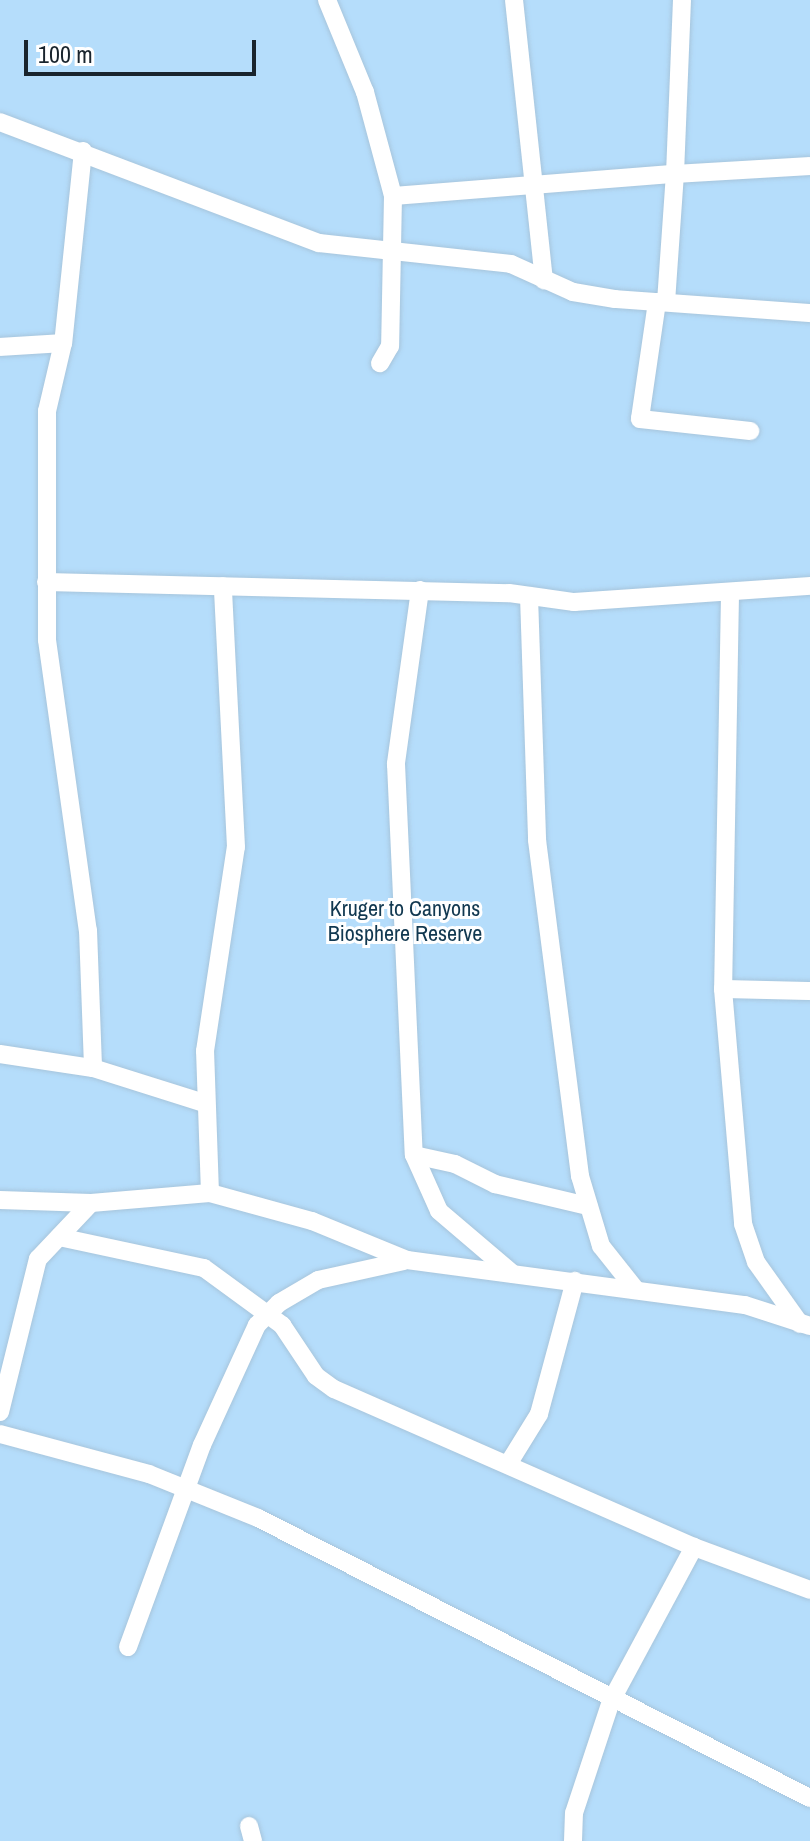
<!DOCTYPE html>
<style>
body{margin:0}
#map{position:relative;width:810px;height:1841px;overflow:hidden;background:#e8f5fe;font-family:"Archivo Narrow",sans-serif}
div>[style]{position:absolute}
.green>*{inset:0;background:#b5ddfb;transform-origin:0 0}
.roads{filter:drop-shadow(0 0 2px #a7c5dc) drop-shadow(0 0 2px #a7c5dc)}
.street>*{height:18px;margin:-9px;padding:0 9px;transform-origin:9px;border-radius:9px;background:#fff}
span{translate:-50% -50%;white-space:nowrap;text-align:center;line-height:1.15;-webkit-text-stroke:6px #fff;paint-order:stroke}
.park-label{font-size:22px;color:#113850}
.scale{position:absolute;left:24px;top:40px;width:232px;height:36px;box-sizing:border-box;border:4px solid #19242d;border-top:0;padding-left:10px;font-size:24px;line-height:28px;white-space:nowrap;color:#19242d;-webkit-text-stroke:6px #fff;paint-order:stroke}
</style>
<div id="map">
<div class="green">
<div style="left:0;top:0;width:810px;height:1841px"></div>
</div>
<div class="roads">
<div class="street">
<div style="left:327px;top:0;width:100px;rotate:67.6deg"></div>
<div style="left:365px;top:92px;width:108px;rotate:74.9deg"></div>
<div style="left:393px;top:196px;width:150px;rotate:91.1deg"></div>
<div style="left:390px;top:346px;width:20px;rotate:120deg"></div>
<div style="left:514px;top:0;width:282px;rotate:83.9deg"></div>
<div style="left:0;top:122px;width:341px;rotate:20.8deg"></div>
<div style="left:319px;top:243px;width:193px;rotate:6.2deg"></div>
<div style="left:511px;top:264px;width:68px;rotate:24.3deg"></div>
<div style="left:573px;top:292px;width:43px;rotate:9.5deg"></div>
<div style="left:615px;top:299px;width:196px;rotate:4.1deg"></div>
<div style="left:83px;top:151px;width:193px;rotate:95.9deg"></div>
<div style="left:63px;top:343px;width:70px;rotate:103.2deg"></div>
<div style="left:47px;top:411px;width:229px;rotate:90deg"></div>
<div style="left:47px;top:640px;width:293px;rotate:82deg"></div>
<div style="left:88px;top:930px;width:138px;rotate:87.9deg"></div>
<div style="left:393px;top:196px;width:283px;rotate:-4.5deg"></div>
<div style="left:675px;top:174px;width:174px;rotate:-87.7deg"></div>
<div style="left:657px;top:302px;width:118px;rotate:98.3deg"></div>
<div style="left:640px;top:419px;width:111px;rotate:6.2deg"></div>
<div style="left:666px;top:302px;width:128px;rotate:-86deg"></div>
<div style="left:675px;top:174px;width:135px;rotate:-3.4deg"></div>
<div style="left:0;top:347px;width:63px;rotate:-3.6deg"></div>
<div style="left:46px;top:582px;width:463px;rotate:1.4deg"></div>
<div style="left:509px;top:593px;width:66px;rotate:7.9deg"></div>
<div style="left:574px;top:602px;width:237px;rotate:-3.9deg"></div>
<div style="left:420px;top:590px;width:176px;rotate:97.9deg"></div>
<div style="left:396px;top:764px;width:391px;rotate:87.4deg"></div>
<div style="left:414px;top:1155px;width:61px;rotate:65.9deg"></div>
<div style="left:439px;top:1211px;width:97px;rotate:40.4deg"></div>
<div style="left:730px;top:594px;width:395px;rotate:91deg"></div>
<div style="left:723px;top:989px;width:236px;rotate:85.1deg"></div>
<div style="left:743px;top:1224px;width:40px;rotate:71.1deg"></div>
<div style="left:756px;top:1262px;width:76px;rotate:54.6deg"></div>
<div style="left:529px;top:596px;width:244px;rotate:88.1deg"></div>
<div style="left:537px;top:840px;width:339px;rotate:82.7deg"></div>
<div style="left:580px;top:1176px;width:73px;rotate:73.3deg"></div>
<div style="left:601px;top:1246px;width:56px;rotate:51.5deg"></div>
<div style="left:723px;top:989px;width:87px;rotate:1.3deg"></div>
<div style="left:0;top:1054px;width:94px;rotate:8.6deg"></div>
<div style="left:93px;top:1068px;width:116px;rotate:17.5deg"></div>
<div style="left:414px;top:1155px;width:42px;rotate:12.4deg"></div>
<div style="left:455px;top:1164px;width:45px;rotate:26.6deg"></div>
<div style="left:495px;top:1184px;width:96px;rotate:13.3deg"></div>
<div style="left:210px;top:1193px;width:142px;rotate:-92deg"></div>
<div style="left:205px;top:1051px;width:206px;rotate:-81.4deg"></div>
<div style="left:236px;top:847px;width:261px;rotate:-92.9deg"></div>
<div style="left:0;top:1200px;width:91px;rotate:1.9deg"></div>
<div style="left:91px;top:1203px;width:119px;rotate:-4.8deg"></div>
<div style="left:210px;top:1193px;width:106px;rotate:15.4deg"></div>
<div style="left:312px;top:1221px;width:103px;rotate:22.3deg"></div>
<div style="left:407px;top:1260px;width:341px;rotate:7.6deg"></div>
<div style="left:745px;top:1305px;width:68px;rotate:17.9deg"></div>
<div style="left:59px;top:1237px;width:148px;rotate:12.1deg"></div>
<div style="left:204px;top:1268px;width:97px;rotate:36.2deg"></div>
<div style="left:282px;top:1325px;width:61px;rotate:56.3deg"></div>
<div style="left:316px;top:1376px;width:22px;rotate:36deg"></div>
<div style="left:334px;top:1389px;width:393px;rotate:23.7deg"></div>
<div style="left:694px;top:1547px;width:124px;rotate:20.3deg"></div>
<div style="left:0;top:1412px;width:158px;rotate:-76.1deg"></div>
<div style="left:38px;top:1259px;width:77px;rotate:-46.6deg"></div>
<div style="left:0;top:1434px;width:154px;rotate:15deg"></div>
<div style="left:149px;top:1474px;width:118px;rotate:22deg"></div>
<div style="left:258px;top:1518px;width:619px;rotate:26.9deg"></div>
<div style="left:510px;top:1461px;width:55px;rotate:-58.3deg"></div>
<div style="left:539px;top:1414px;width:138px;rotate:-74.9deg"></div>
<div style="left:128px;top:1647px;width:215px;rotate:-69.9deg"></div>
<div style="left:202px;top:1445px;width:132px;rotate:-65.4deg"></div>
<div style="left:257px;top:1325px;width:31px;rotate:-45deg"></div>
<div style="left:279px;top:1303px;width:45px;rotate:-30.5deg"></div>
<div style="left:318px;top:1280px;width:88px;rotate:-12.5deg"></div>
<div style="left:249px;top:1826px;width:16px;rotate:75deg"></div>
<div style="left:573px;top:1841px;width:28px;rotate:-88deg"></div>
<div style="left:574px;top:1813px;width:118px;rotate:-71.7deg"></div>
<div style="left:611px;top:1701px;width:175px;rotate:-61.7deg"></div>
</div>
</div>
<div class="park-label">
<span style="left:405px;top:921px">Kruger to Canyons<br>Biosphere Reserve</span>
</div>
<div class="scale">100 m</div>
</div>
